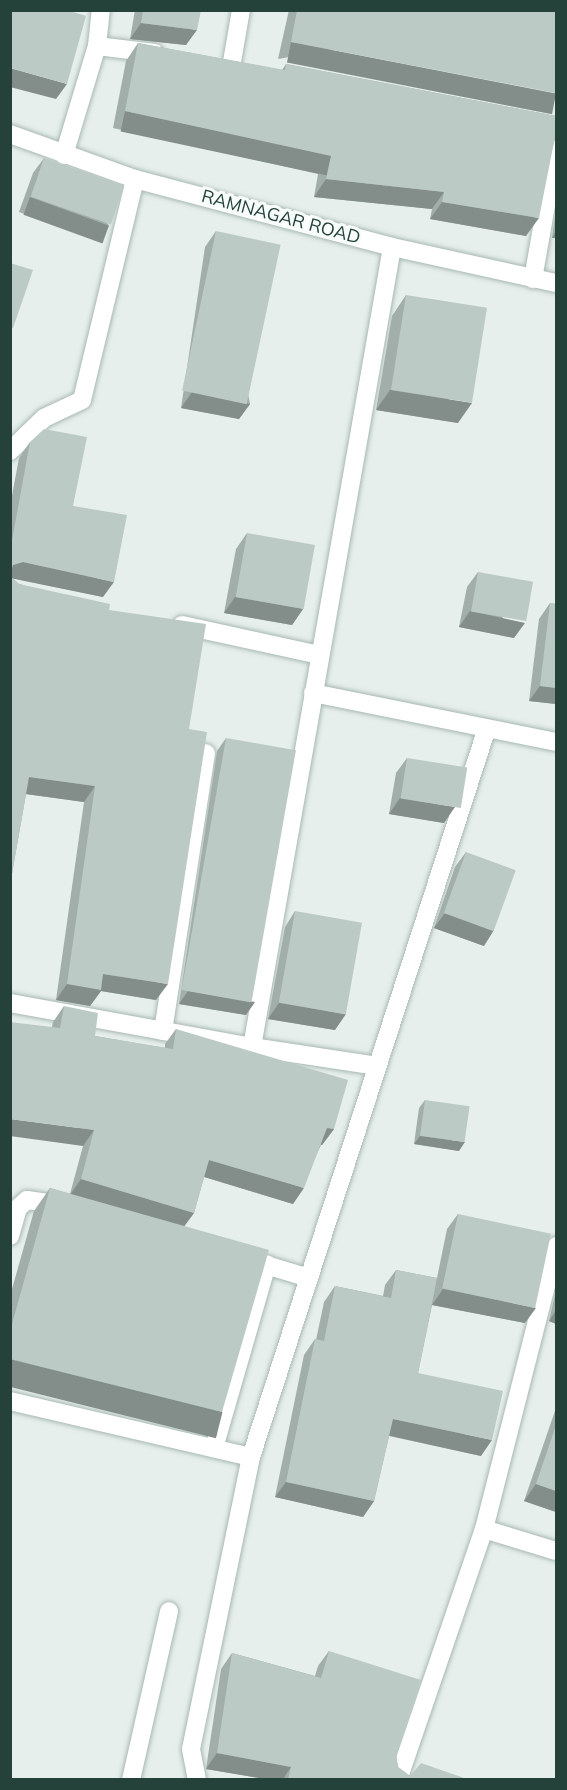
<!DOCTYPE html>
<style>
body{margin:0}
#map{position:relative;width:567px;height:1790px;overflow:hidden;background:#e6efeb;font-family:Mulish,sans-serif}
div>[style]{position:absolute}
.roads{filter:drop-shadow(0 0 2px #a8b8b2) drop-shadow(0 0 2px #a8b8b2)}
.street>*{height:18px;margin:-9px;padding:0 9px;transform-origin:9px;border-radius:9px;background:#fff}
.secondary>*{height:18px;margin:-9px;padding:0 9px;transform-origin:9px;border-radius:9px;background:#fff}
.wall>*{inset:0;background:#a1aea9}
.shaded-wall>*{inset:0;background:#838d89;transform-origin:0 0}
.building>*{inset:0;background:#bbcac4;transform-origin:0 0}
span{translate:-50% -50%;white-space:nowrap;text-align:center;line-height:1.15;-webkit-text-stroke:6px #f7fbf9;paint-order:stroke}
.street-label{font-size:18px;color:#24423a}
.frame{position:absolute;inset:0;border:12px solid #24423a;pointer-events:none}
</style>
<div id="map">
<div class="roads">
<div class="street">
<div style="left:97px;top:46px;width:58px;rotate:6.9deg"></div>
<div style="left:232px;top:62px;width:53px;rotate:-80.2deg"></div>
<div style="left:64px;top:155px;width:114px;rotate:-73.2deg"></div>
<div style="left:97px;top:46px;width:36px;rotate:-84deg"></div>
<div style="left:533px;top:279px;width:133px;rotate:-80deg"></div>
<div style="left:10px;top:451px;width:47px;rotate:-44.1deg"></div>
<div style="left:44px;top:418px;width:42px;rotate:-25.3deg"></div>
<div style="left:82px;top:400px;width:227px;rotate:-76.5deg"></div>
<div style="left:182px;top:625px;width:141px;rotate:12.3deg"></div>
<div style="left:313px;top:693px;width:248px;rotate:11.4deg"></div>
<div style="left:10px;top:1003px;width:246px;rotate:10.3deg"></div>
<div style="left:252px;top:1047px;width:812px;rotate:-80.07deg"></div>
<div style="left:163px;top:1031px;width:281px;rotate:-81.2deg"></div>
<div style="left:252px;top:1047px;width:127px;rotate:8.6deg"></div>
<div style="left:10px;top:1236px;width:29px;rotate:-74deg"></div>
<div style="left:18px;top:1208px;width:12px;rotate:-42deg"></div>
<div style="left:27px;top:1200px;width:37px;rotate:8deg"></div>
<div style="left:243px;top:1258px;width:69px;rotate:16.9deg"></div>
<div style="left:10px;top:1401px;width:247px;rotate:13.1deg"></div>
<div style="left:214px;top:1448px;width:191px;rotate:-73.9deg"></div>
<div style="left:484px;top:1529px;width:75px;rotate:17deg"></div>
<div style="left:131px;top:1780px;width:173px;rotate:-77.3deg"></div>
<div style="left:197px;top:1780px;width:32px;rotate:-101deg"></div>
<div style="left:191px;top:1749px;width:298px;rotate:-78.4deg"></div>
<div style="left:251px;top:1457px;width:763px;rotate:-72.06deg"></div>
<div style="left:398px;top:1780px;width:265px;rotate:-71.1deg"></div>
<div style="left:484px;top:1529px;width:292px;rotate:-75.7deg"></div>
</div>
<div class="secondary">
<div style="left:10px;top:134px;width:133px;rotate:19.8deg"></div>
<div style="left:135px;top:179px;width:266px;rotate:14.8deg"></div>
<div style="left:392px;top:247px;width:168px;rotate:12.4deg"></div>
</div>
</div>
<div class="wall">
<div style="clip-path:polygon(135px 10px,201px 10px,186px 45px,130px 39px)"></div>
<div style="clip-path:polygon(289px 10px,556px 10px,278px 59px)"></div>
<div style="clip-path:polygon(138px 43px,282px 70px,286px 64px,556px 116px,556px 138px,555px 139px,526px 236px,430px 219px,432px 209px,314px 197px,318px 174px,113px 128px,126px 61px)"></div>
<div style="clip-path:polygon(44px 158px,109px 225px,99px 241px,19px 212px,33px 173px)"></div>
<div style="clip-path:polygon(556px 210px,556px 238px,552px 238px)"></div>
<div style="clip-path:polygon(216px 231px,250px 404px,239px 419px,181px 408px,205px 247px)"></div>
<div style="clip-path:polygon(406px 295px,458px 423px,376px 410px,392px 316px)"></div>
<div style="clip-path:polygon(30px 442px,73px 506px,103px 597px,12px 578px,19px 584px,109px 610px,189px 729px,156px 1000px,101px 991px,90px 1006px,56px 1000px,84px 802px,26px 794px,10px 885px,10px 506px,19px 458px)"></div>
<div style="clip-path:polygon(247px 533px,303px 609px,292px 625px,224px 613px,236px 549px)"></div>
<div style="clip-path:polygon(478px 572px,514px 638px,459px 627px,467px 587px)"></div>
<div style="clip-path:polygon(550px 603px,556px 604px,556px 704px,529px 701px,539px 619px)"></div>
<div style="clip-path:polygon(226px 738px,246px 1015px,179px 1004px,217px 751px)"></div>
<div style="clip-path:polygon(407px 758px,444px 823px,389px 814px,396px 773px)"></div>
<div style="clip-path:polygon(466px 852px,484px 946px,434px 928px,455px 867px)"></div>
<div style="clip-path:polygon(295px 911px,335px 1030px,268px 1019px,285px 927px)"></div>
<div style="clip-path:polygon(64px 1006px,95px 1036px,165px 1048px,165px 1044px,176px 1029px,334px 1129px,322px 1145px,321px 1145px,293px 1204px,204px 1177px,194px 1213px,184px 1226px,222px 1412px,206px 1435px,10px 1386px,10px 1296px,34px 1211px,50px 1188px,70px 1194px,83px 1146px,52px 1027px,53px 1022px)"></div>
<div style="clip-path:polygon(425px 1100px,459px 1151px,414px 1144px,419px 1108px)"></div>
<div style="clip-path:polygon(458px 1214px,525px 1323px,432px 1305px,418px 1373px,481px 1456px,389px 1436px,374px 1501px,363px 1517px,275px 1497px,304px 1355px,315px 1339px,316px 1340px,324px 1302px,335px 1286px,383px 1296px,385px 1285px,396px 1270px,437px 1278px,447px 1229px)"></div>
<div style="clip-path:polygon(556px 1290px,556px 1324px,549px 1321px)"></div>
<div style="clip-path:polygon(556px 1408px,556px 1512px,524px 1501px)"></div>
<div style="clip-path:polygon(329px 1651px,396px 1755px,398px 1767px,410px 1776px,467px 1779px,265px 1779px,206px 1769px,221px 1669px,232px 1653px,315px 1676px,318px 1666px)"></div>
</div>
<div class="shaded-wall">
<div style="clip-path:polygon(141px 23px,197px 30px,186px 45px,130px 39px)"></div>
<div style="left:291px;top:42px;width:270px;height:21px;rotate:11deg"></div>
<div style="clip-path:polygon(10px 68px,67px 84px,56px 99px,10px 87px)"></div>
<div style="left:125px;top:111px;width:211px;height:21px;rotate:12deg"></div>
<div style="clip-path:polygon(326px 179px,444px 192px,432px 209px,314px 197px)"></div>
<div style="left:30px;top:197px;width:84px;height:19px;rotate:20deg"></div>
<div style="clip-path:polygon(442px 202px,539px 218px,526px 236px,430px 219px)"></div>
<div style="clip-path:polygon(556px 231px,556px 238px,552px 238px)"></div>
<div style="clip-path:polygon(390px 390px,472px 403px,458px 423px,376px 410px)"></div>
<div style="clip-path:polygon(192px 392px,250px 404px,239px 419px,181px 408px)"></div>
<div style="clip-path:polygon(23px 562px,114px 582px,103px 597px,10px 578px,10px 569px,13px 565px)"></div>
<div style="clip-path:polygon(235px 597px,303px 609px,292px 625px,224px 613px)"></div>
<div style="clip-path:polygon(470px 611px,525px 623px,514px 638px,459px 627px)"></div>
<div style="clip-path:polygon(540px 686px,556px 688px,556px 704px,529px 701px)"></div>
<div style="clip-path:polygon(29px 777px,95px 786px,84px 802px,18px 793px)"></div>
<div style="clip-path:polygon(400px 798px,455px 807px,444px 823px,389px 814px)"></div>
<div style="clip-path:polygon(445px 913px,494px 930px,484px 946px,434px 928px)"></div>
<div style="clip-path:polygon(103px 974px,168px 984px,156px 1000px,101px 991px,90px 1006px,56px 1000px,67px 984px)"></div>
<div style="clip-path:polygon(188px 991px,255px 1002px,246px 1015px,179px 1004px)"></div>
<div style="clip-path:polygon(279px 1003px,346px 1014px,335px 1030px,268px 1019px)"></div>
<div style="clip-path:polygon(10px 1119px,94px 1130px,83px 1146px,10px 1136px)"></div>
<div style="clip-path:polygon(327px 1128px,334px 1129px,322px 1145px,316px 1143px)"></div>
<div style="clip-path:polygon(420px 1136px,465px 1142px,459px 1151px,414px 1144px)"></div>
<div style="clip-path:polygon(209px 1160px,304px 1188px,293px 1204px,198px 1175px)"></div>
<div style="clip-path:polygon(81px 1179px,194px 1213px,183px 1228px,70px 1195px)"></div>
<div style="clip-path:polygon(443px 1289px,536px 1308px,525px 1323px,432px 1305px)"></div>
<div style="clip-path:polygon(556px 1310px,556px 1324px,549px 1321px)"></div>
<div style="left:10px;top:1359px;width:219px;height:27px;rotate:14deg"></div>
<div style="clip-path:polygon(393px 1419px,492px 1440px,481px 1456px,382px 1434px)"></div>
<div style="clip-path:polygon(286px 1482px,374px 1501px,363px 1517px,275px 1497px)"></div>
<div style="clip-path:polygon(536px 1484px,556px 1491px,556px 1512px,524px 1501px)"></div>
<div style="clip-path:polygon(217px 1753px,291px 1767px,283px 1779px,265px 1779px,206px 1769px)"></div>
</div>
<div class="building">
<div style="clip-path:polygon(10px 10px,67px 10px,86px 16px,67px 84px,10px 68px)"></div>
<div style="clip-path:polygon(143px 10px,201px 10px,197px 30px,141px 23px)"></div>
<div style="clip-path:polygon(297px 10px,556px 10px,556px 93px,291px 42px)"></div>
<div style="clip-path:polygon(138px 43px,285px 70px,286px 64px,556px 116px,556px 132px,539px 218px,442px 202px,444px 192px,326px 179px,331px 156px,125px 111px)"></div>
<div style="left:44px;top:158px;width:85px;height:41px;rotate:19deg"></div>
<div style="left:216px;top:231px;width:66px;height:163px;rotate:12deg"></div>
<div style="clip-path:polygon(10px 263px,33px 270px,13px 328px,10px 327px)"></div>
<div style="left:406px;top:295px;width:82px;height:96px;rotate:9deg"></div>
<div style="clip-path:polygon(44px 429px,87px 437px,73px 506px,127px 515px,114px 582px,23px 562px,13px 565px,10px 575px,10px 551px,30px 442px)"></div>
<div style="left:247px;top:533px;width:69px;height:65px;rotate:10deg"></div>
<div style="left:478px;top:572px;width:56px;height:40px;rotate:10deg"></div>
<div style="clip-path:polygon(10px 576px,19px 584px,110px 604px,109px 610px,206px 624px,189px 729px,207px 732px,168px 984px,103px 974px,101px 990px,67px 984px,95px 786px,29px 777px,10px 885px)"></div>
<div style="clip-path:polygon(550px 603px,556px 604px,556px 688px,540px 686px)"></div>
<div style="left:226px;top:738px;width:71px;height:256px;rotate:10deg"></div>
<div style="left:407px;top:758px;width:61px;height:41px;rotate:9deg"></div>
<div style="left:466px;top:852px;width:53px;height:65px;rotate:20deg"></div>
<div style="left:295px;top:911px;width:68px;height:93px;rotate:10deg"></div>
<div style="clip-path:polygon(64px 1006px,98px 1013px,95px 1036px,173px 1049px,176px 1029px,348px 1080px,334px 1129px,327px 1128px,304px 1188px,209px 1160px,194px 1213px,81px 1179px,94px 1130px,10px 1119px,10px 1022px,60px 1028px)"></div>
<div style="left:425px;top:1100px;width:45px;height:36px;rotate:8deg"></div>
<div style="clip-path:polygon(50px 1188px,269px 1250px,222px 1412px,10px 1359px,10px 1331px)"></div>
<div style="left:458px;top:1214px;width:95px;height:76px;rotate:12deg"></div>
<div style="clip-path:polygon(396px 1270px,437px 1278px,418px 1373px,503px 1391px,492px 1440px,393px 1419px,374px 1501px,286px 1482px,315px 1339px,324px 1341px,335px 1286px,391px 1298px)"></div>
<div style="clip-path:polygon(556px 1425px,556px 1491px,536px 1484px)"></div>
<div style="clip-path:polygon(329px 1651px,421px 1680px,396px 1755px,398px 1767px,410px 1776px,421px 1763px,467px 1779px,288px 1779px,291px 1767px,217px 1753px,232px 1653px,321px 1678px)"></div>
</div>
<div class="street-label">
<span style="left:281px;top:217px;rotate:15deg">RAMNAGAR ROAD</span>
</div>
<div class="frame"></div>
</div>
